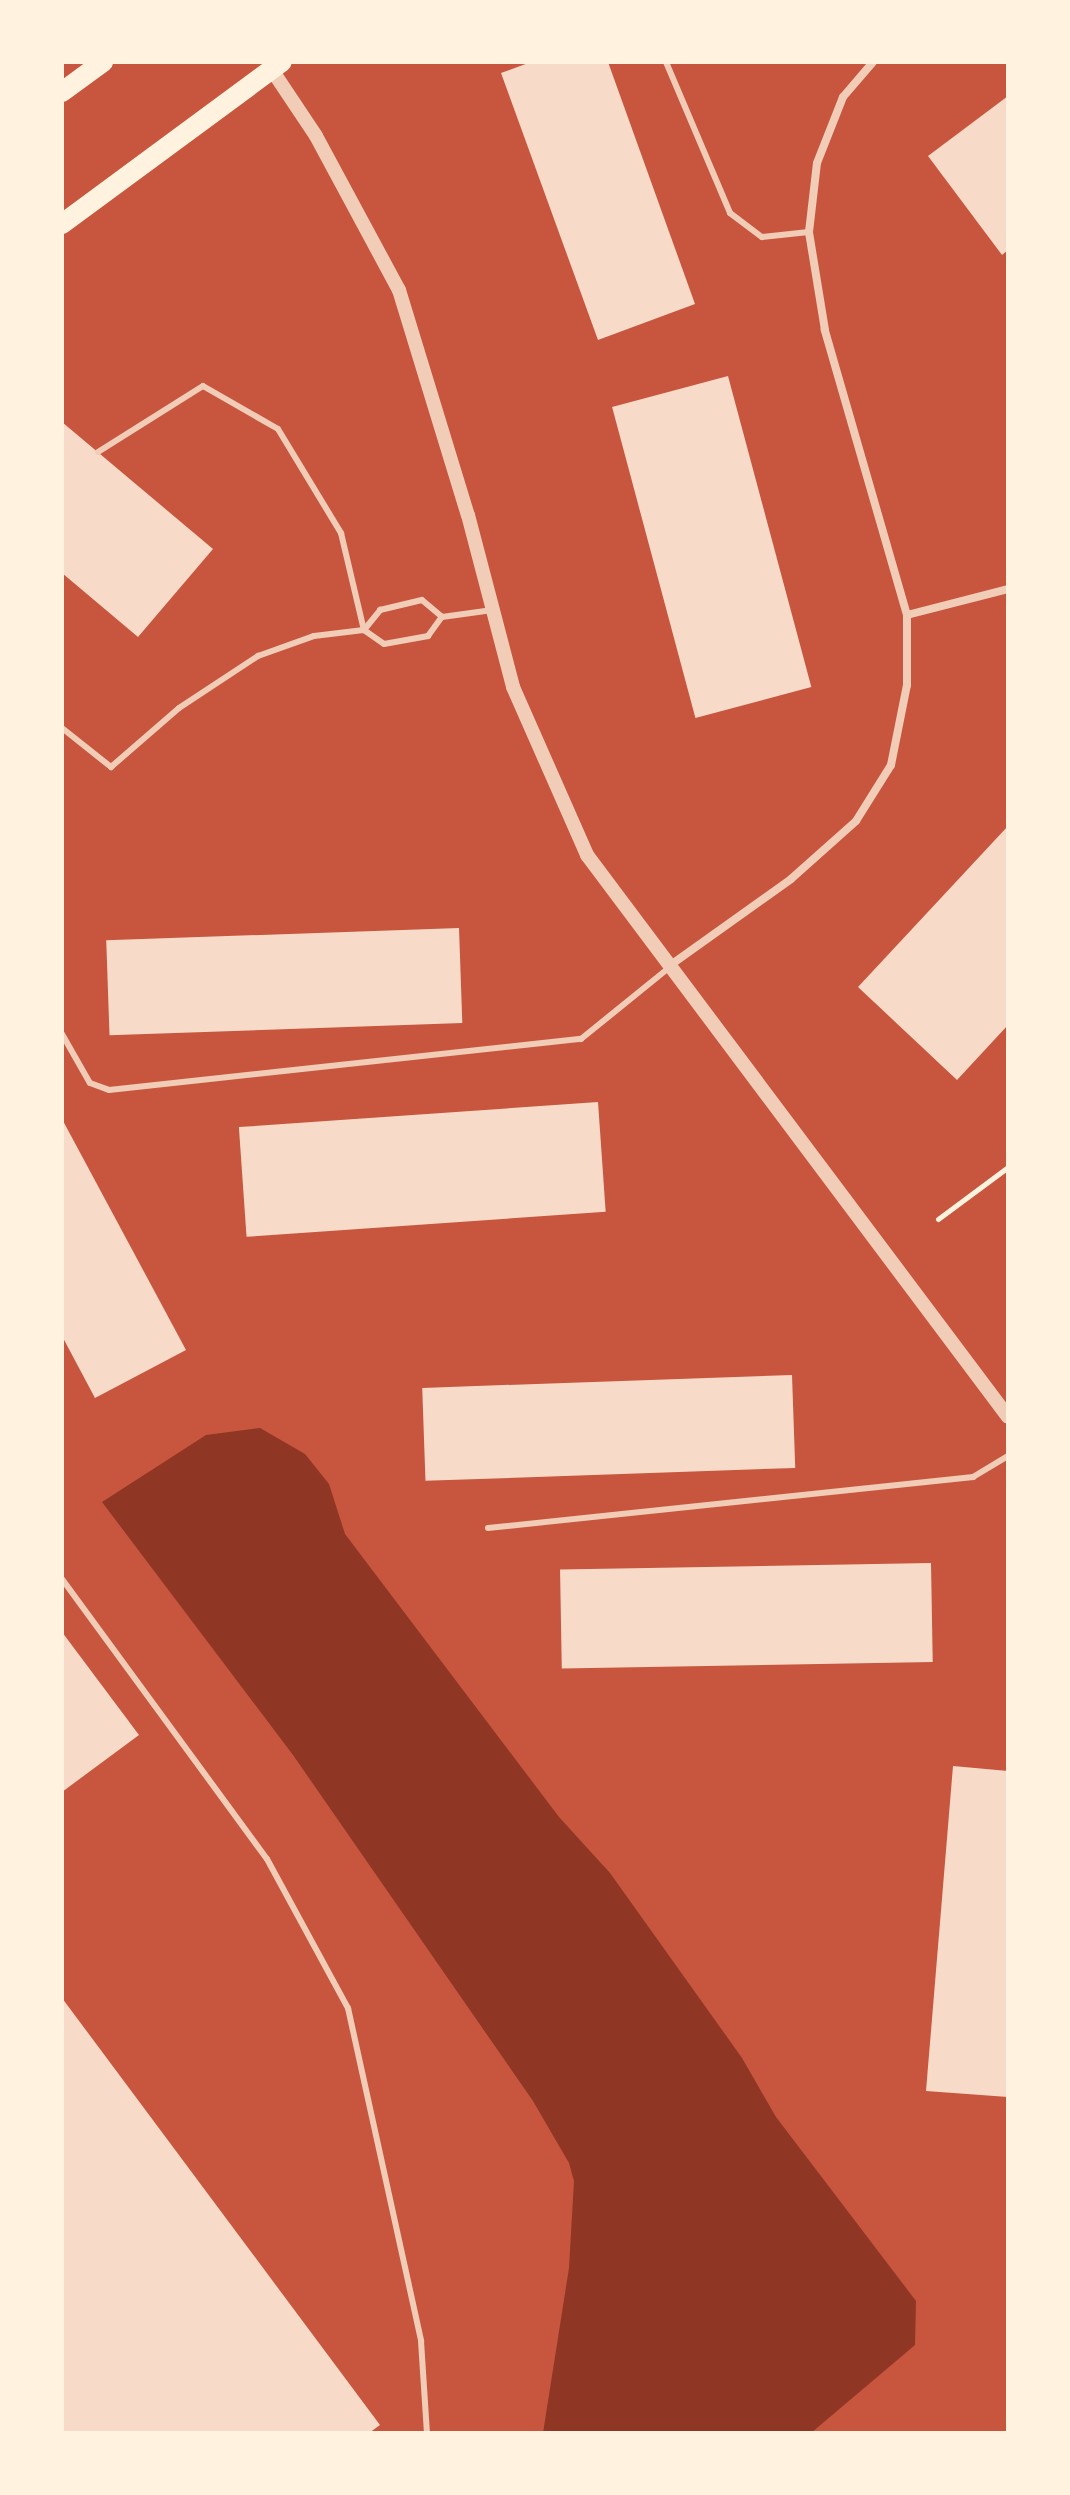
<!DOCTYPE html>
<style>
body{margin:0}
#map{position:relative;width:1070px;height:2495px;overflow:hidden;background:#c8553d;font-family:"Crimson Pro",serif}
div>[style]{position:absolute}
.water>*{inset:0;background:#8f3625}
.building>*{inset:0;background:#f7dbc8;transform-origin:0 0}
.path>*{height:5px;margin:-2.5px;padding:0 2.5px;transform-origin:2.5px;border-radius:2.5px;background:#fff3e0}
.service>*{height:6px;margin:-3px;padding:0 3px;transform-origin:3px;border-radius:3px;background:#f1ccb7}
.minor>*{height:8px;margin:-4px;padding:0 4px;transform-origin:4px;border-radius:4px;background:#f1ccb7}
.tertiary>*{height:14px;margin:-7px;padding:0 7px;transform-origin:7px;border-radius:7px;background:#f1ccb7}
.primary>*{height:20px;margin:-10px;padding:0 10px;transform-origin:10px;border-radius:10px;background:#fff3e0}
span{translate:-50% -50%;white-space:nowrap;text-align:center;line-height:1.15;-webkit-text-stroke:7px #fff3e0;paint-order:stroke}
.frame{position:absolute;inset:0;border:64px solid #fff3e0;pointer-events:none}
</style>
<div id="map">
<div class="water">
<div style="clip-path:polygon(260px 1428px,305px 1454px,329px 1484px,345px 1534px,559px 1817px,610px 1873px,742px 2058px,776px 2117px,916px 2301px,915px 2345px,811px 2433px,543px 2433px,569px 2268px,574px 2181px,569px 2163px,533px 2101px,293px 1755px,102px 1502px,206px 1435px)"></div>
</div>
<div class="building">
<div style="clip-path:polygon(531px 62px,608px 62px,695px 304px,598px 340px,501px 73px)"></div>
<div style="clip-path:polygon(1008px 96px,1008px 250px,1002px 255px,928px 156px)"></div>
<div style="left:728px;top:376px;width:322px;height:120px;rotate:75deg"></div>
<div style="clip-path:polygon(62px 422px,213px 549px,138px 637px,62px 573px)"></div>
<div style="clip-path:polygon(1008px 826px,1008px 1025px,957px 1080px,858px 987px)"></div>
<div style="left:459px;top:928px;width:95px;height:353px;rotate:88deg"></div>
<div style="left:598px;top:1102px;width:110px;height:360px;rotate:86deg"></div>
<div style="clip-path:polygon(62px 1119px,186px 1350px,95px 1398px,62px 1336px)"></div>
<div style="left:792px;top:1375px;width:93px;height:370px;rotate:88deg"></div>
<div style="left:931px;top:1563px;width:99px;height:371px;rotate:89deg"></div>
<div style="clip-path:polygon(62px 1632px,139px 1735px,62px 1792px)"></div>
<div style="clip-path:polygon(953px 1766px,1008px 1771px,1008px 2097px,926px 2091px)"></div>
<div style="clip-path:polygon(62px 1998px,380px 2425px,369px 2433px,62px 2433px)"></div>
</div>
<div class="path">
<div style="left:938px;top:1219px;width:87px;rotate:-36.6deg"></div>
</div>
<div class="service">
<div style="left:666px;top:62px;width:164px;rotate:67deg"></div>
<div style="left:730px;top:213px;width:40px;rotate:37deg"></div>
<div style="left:762px;top:237px;width:47px;rotate:-6.1deg"></div>
<div style="left:98px;top:452px;width:124px;rotate:-32.2deg"></div>
<div style="left:203px;top:386px;width:86px;rotate:29.8deg"></div>
<div style="left:278px;top:429px;width:122px;rotate:58.8deg"></div>
<div style="left:341px;top:533px;width:100px;rotate:76.7deg"></div>
<div style="left:364px;top:630px;width:24px;rotate:35deg"></div>
<div style="left:384px;top:644px;width:45px;rotate:-10.3deg"></div>
<div style="left:428px;top:636px;width:24px;rotate:-54deg"></div>
<div style="left:442px;top:617px;width:51px;rotate:-7.8deg"></div>
<div style="left:62px;top:728px;width:63px;rotate:38.5deg"></div>
<div style="left:111px;top:767px;width:90px;rotate:-40.9deg"></div>
<div style="left:179px;top:708px;width:95px;rotate:-33.4deg"></div>
<div style="left:258px;top:656px;width:59px;rotate:-19.7deg"></div>
<div style="left:314px;top:636px;width:50px;rotate:-6.8deg"></div>
<div style="left:364px;top:630px;width:26px;rotate:-51deg"></div>
<div style="left:380px;top:610px;width:43px;rotate:-13.4deg"></div>
<div style="left:422px;top:600px;width:26px;rotate:40deg"></div>
<div style="left:62px;top:1034px;width:56px;rotate:60.3deg"></div>
<div style="left:90px;top:1083px;width:20px;rotate:20deg"></div>
<div style="left:109px;top:1090px;width:475px;rotate:-6.2deg"></div>
<div style="left:581px;top:1039px;width:114px;rotate:-39deg"></div>
<div style="left:488px;top:1528px;width:488px;rotate:-6deg"></div>
<div style="left:973px;top:1477px;width:41px;rotate:-31deg"></div>
<div style="left:62px;top:1579px;width:347px;rotate:53.8deg"></div>
<div style="left:267px;top:1859px;width:170px;rotate:61.5deg"></div>
<div style="left:348px;top:2008px;width:341px;rotate:77.6deg"></div>
<div style="left:421px;top:2341px;width:92px;rotate:86.3deg"></div>
</div>
<div class="minor">
<div style="left:907px;top:615px;width:104px;rotate:-14.4deg"></div>
<div style="left:672px;top:964px;width:146px;rotate:-35.5deg"></div>
<div style="left:791px;top:879px;width:87px;rotate:-41.7deg"></div>
<div style="left:856px;top:821px;width:66px;rotate:-58deg"></div>
<div style="left:891px;top:765px;width:82px;rotate:-78.7deg"></div>
<div style="left:907px;top:685px;width:70px;rotate:-90deg"></div>
<div style="left:907px;top:615px;width:297px;rotate:-106.1deg"></div>
<div style="left:825px;top:330px;width:99px;rotate:-99.3deg"></div>
<div style="left:809px;top:232px;width:69px;rotate:-83.4deg"></div>
<div style="left:817px;top:163px;width:71px;rotate:-68.5deg"></div>
<div style="left:843px;top:97px;width:46px;rotate:-49.4deg"></div>
</div>
<div class="tertiary">
<div style="left:272px;top:70px;width:79px;rotate:56.3deg"></div>
<div style="left:316px;top:136px;width:175px;rotate:61.7deg"></div>
<div style="left:399px;top:290px;width:235px;rotate:73deg"></div>
<div style="left:468px;top:515px;width:178px;rotate:75.3deg"></div>
<div style="left:513px;top:687px;width:184px;rotate:66.2deg"></div>
<div style="left:587px;top:855px;width:702px;rotate:53.16deg"></div>
</div>
<div class="primary">
<div style="left:62px;top:92px;width:51px;rotate:-36.2deg"></div>
<div style="left:62px;top:224px;width:273px;rotate:-36.4deg"></div>
</div>
<div class="frame"></div>
</div>
